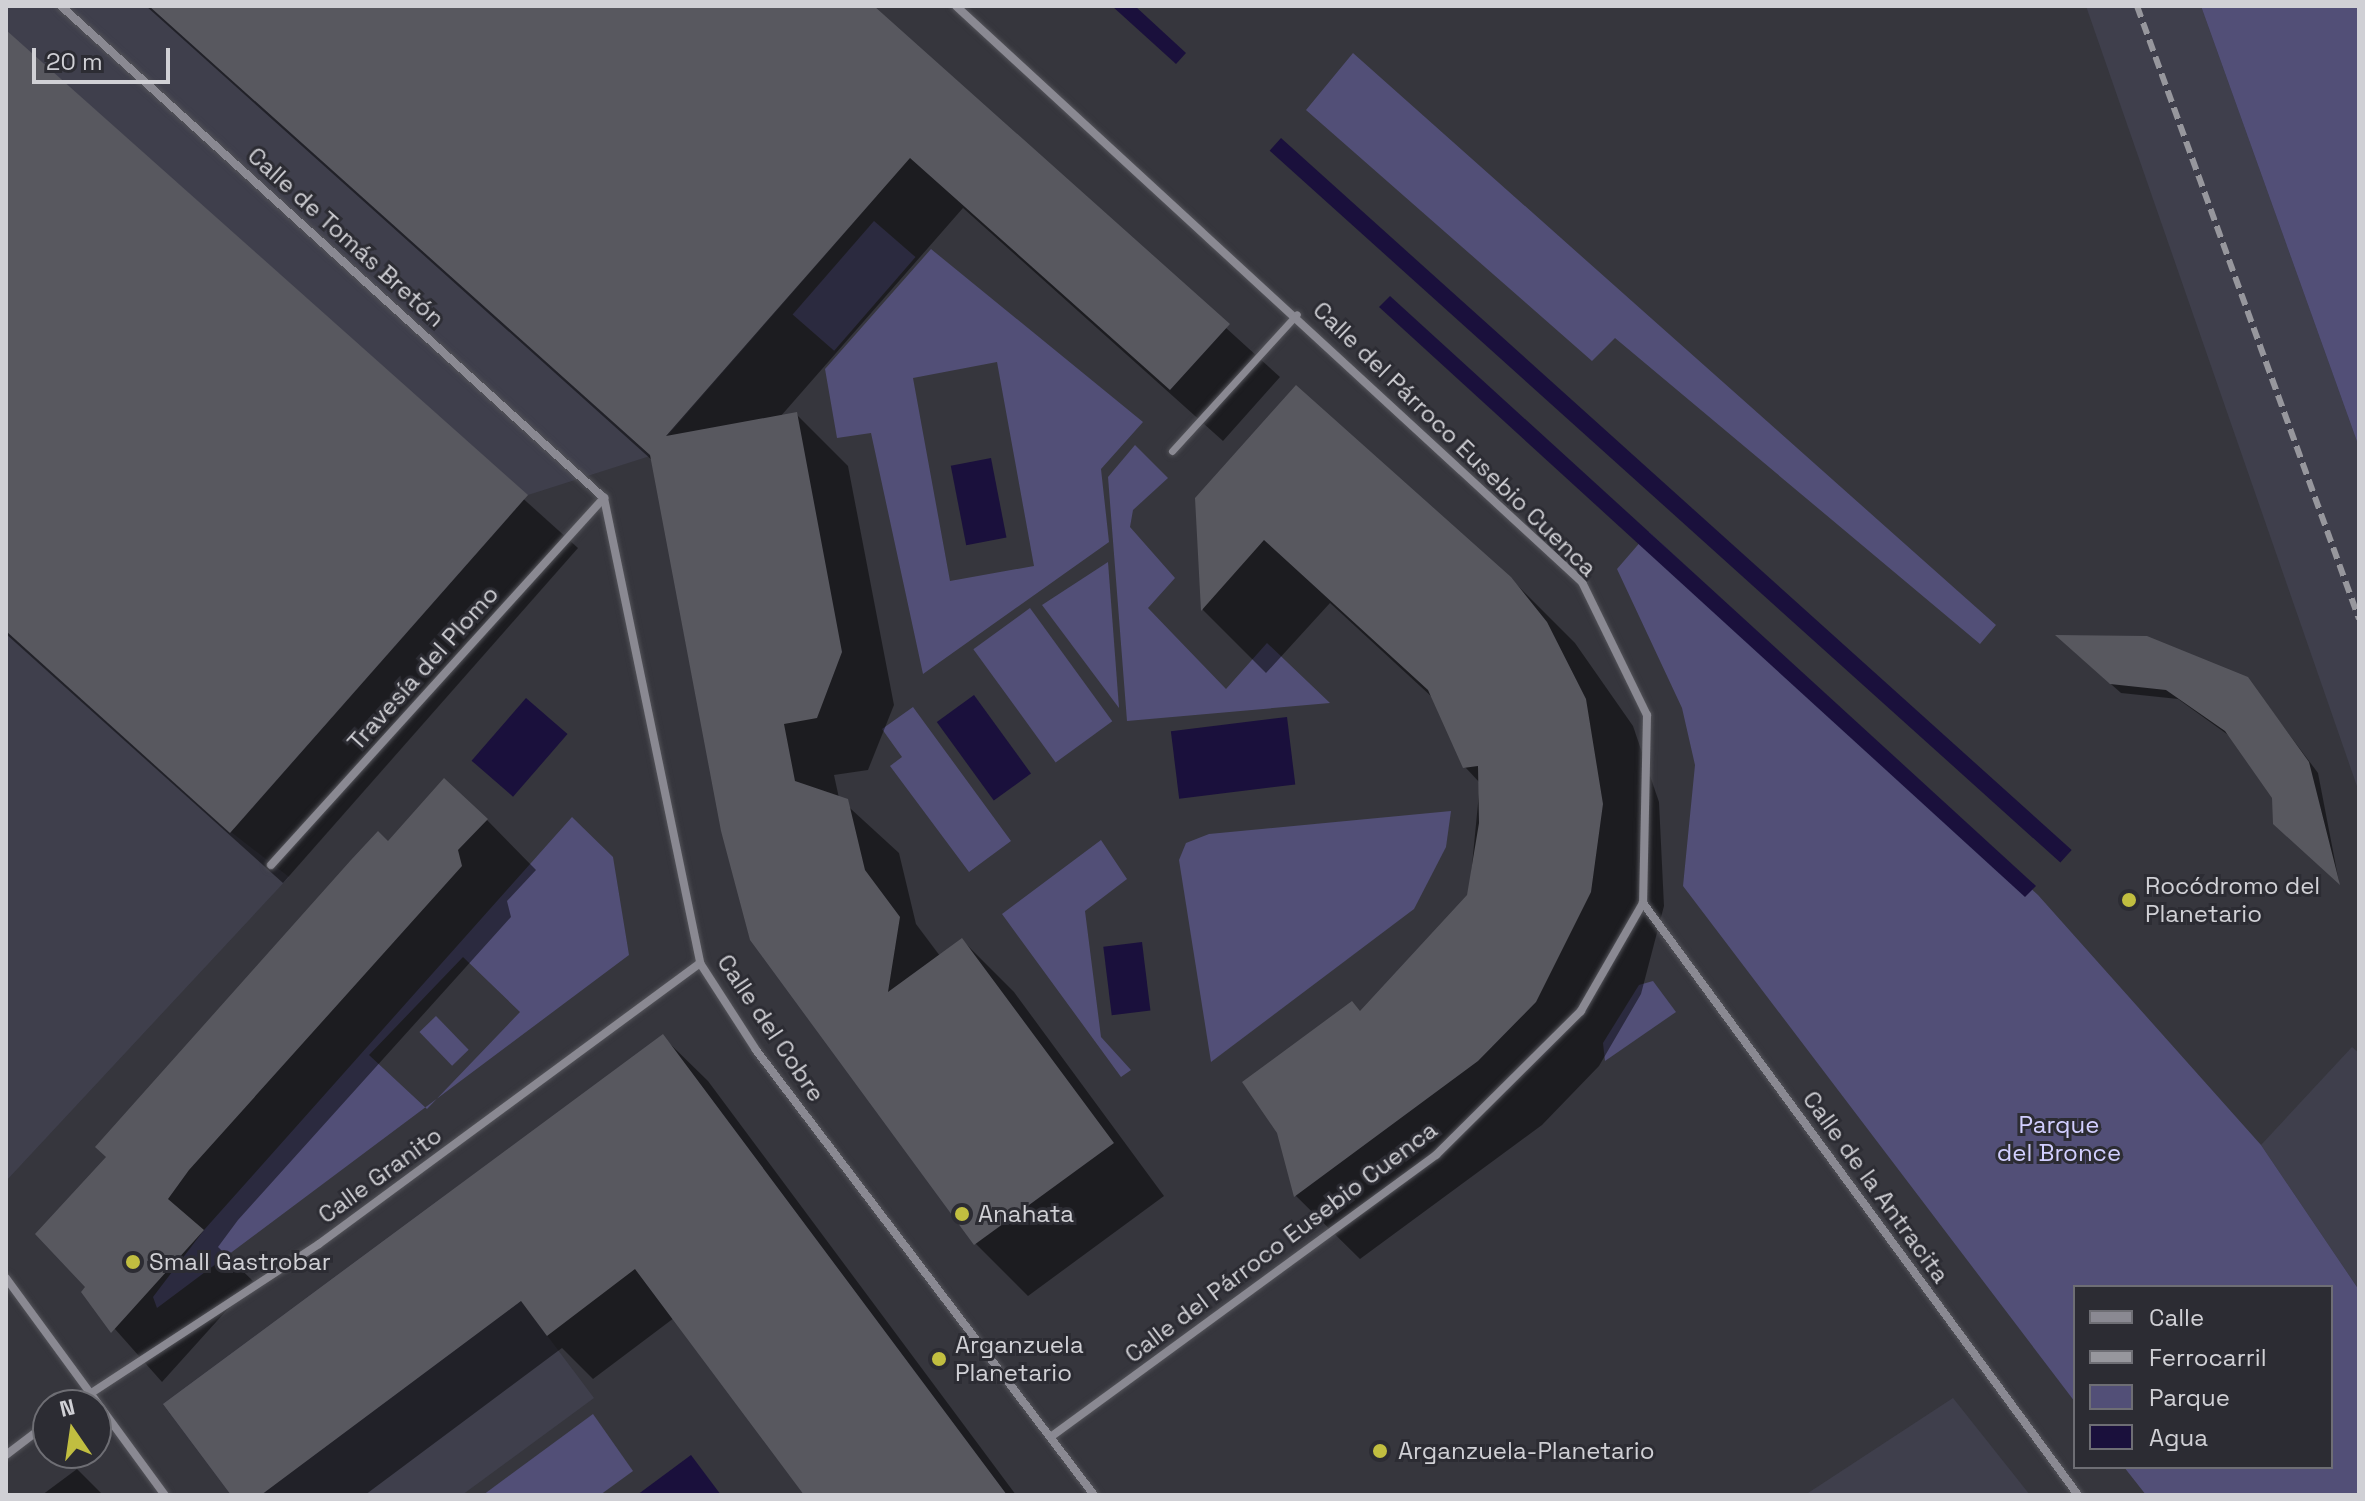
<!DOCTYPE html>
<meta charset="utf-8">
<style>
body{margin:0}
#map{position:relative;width:2365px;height:1501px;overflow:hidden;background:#36363d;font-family:"Space Grotesk",sans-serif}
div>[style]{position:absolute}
.built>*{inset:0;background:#3f3f4c}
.green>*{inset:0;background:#524f77;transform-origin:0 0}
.water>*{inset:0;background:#1a103c;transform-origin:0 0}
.shadow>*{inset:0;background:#0007}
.building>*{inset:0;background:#58585f}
.roads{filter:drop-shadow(0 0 2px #535359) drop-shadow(0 0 2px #535359)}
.pedestrian>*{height:7px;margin:-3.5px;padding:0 3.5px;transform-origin:3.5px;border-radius:3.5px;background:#8a8992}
.minor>*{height:8px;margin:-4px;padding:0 4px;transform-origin:4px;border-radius:4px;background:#8a8992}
.rail>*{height:6px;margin-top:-3px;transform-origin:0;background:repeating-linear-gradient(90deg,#97979d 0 12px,transparent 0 18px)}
.dots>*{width:22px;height:22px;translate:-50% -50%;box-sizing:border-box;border:4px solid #2c2c33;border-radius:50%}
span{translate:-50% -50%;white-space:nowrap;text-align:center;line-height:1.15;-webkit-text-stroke:6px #2c2c33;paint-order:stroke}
.street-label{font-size:24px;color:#d0d0d5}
.poi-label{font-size:24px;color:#d0d0d5}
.left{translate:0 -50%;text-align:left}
.park-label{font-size:24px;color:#d2cfff}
.frame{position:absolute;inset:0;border:8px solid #d0d0d5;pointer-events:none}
.legend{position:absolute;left:2073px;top:1285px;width:260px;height:184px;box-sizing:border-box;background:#2c2c33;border:2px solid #6e6e74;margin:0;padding:10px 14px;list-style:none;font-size:24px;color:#d0d0d5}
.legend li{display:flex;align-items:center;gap:16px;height:40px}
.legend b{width:40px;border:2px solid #6e6e74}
.north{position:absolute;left:32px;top:1389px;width:80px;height:80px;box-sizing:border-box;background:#2c2c33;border:2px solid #6e6e74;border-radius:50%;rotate:347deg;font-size:22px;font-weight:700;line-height:32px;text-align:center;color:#d0d0d5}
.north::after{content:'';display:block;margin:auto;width:28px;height:36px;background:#c1be40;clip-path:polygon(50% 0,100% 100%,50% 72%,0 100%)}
.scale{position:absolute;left:32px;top:48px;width:138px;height:36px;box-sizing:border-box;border:4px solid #d0d0d5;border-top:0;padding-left:10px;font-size:24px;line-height:28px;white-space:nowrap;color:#d0d0d5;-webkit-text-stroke:6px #2c2c33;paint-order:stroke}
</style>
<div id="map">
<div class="built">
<div style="clip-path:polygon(6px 6px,665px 6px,877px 196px,650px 456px,528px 495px,231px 832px,289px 877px,6px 1181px)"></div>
<div style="clip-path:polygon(2086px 6px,2201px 6px,2359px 447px,2359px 792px)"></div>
<div style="clip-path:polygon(2352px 1047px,2359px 1053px,2359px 1290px,2261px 1145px)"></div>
<div style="clip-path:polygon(443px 1197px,594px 1398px,462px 1495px,231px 1495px,163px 1404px)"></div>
<div style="clip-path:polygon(1953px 1398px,2030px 1495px,1805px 1495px)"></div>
</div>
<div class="green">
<div style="clip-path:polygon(2201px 6px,2359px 6px,2359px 447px)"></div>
<div style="clip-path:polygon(1353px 53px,1996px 625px,1980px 644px,1615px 338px,1592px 361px,1306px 110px)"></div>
<div style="left:874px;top:221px;width:55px;height:124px;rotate:41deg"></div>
<div style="clip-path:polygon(evenodd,931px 249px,1143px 422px,1101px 469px,1109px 542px,923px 674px,871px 433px,837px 438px,825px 369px,931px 249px,997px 362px,1034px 566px,950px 581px,913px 378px,997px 362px)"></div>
<div style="clip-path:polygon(1135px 445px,1168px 478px,1133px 510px,1130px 527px,1175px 578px,1148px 608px,1226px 689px,1267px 643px,1330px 703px,1127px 721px,1108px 477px)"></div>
<div style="clip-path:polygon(1649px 532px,2038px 895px,2261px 1145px,2359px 1290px,2359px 1495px,2146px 1495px,2124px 1467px,2331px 1467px,2331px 1287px,2075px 1287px,2075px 1402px,1683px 886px,1695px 765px,1682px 708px,1617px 569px)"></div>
<div style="clip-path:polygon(1108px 562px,1119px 708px,1042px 605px)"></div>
<div style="left:1030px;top:608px;width:140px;height:70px;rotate:54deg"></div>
<div style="clip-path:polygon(913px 707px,1011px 841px,969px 872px,890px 766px,902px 757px,882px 729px)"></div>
<div style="clip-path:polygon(1451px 811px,1446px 847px,1414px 909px,1211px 1062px,1179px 860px,1186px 843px,1209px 834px)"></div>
<div style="clip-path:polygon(evenodd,572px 817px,613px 857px,629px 955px,157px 1308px,153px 1297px,204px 1230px,572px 817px,463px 957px,520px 1012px,427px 1109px,369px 1055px,463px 957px)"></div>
<div style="clip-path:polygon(1101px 840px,1127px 879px,1085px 911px,1101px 1037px,1131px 1070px,1121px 1077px,1002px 914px)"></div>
<div style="clip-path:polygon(1653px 981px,1676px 1012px,1605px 1061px,1603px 1043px,1639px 985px)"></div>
<div style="left:436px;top:1016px;width:47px;height:23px;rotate:46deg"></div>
<div style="clip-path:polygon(593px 1414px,633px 1471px,600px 1495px,483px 1495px)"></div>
</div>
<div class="water">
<div style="clip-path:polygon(1112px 6px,1135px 6px,1186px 53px,1176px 64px)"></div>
<div style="left:1281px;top:138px;width:1064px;height:17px;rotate:42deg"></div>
<div style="clip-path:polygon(1390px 296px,1649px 532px,2036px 886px,2025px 897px,1379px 307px)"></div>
<div style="left:991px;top:458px;width:81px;height:41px;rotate:79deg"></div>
<div style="left:974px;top:695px;width:97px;height:46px;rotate:54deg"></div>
<div style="left:526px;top:698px;width:55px;height:83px;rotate:41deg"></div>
<div style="left:1287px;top:717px;width:68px;height:117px;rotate:83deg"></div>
<div style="left:1142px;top:942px;width:69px;height:39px;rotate:83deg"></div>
<div style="clip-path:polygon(691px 1455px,721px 1495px,637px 1495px)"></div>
</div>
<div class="shadow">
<div style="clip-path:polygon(146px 6px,872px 6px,1280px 377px,1223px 441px,963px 208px,780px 417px,796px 414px,848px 466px,894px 705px,868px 770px,834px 775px,839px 798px,899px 853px,916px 924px,940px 956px,962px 940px,1014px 992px,1164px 1196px,1028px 1296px,976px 1244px,752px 939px,653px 461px)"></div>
<div style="clip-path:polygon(6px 33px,578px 548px,283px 883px,6px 634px)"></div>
<div style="clip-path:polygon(1197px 499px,1510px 578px,1575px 643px,1633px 726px,1659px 802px,1664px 906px,1641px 994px,1599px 1066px,1542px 1125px,1360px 1259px,1296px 1196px,1279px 1132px,1469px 896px,1480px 783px,1465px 767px,1433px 698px,1330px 603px,1266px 673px,1203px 610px)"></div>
<div style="clip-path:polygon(2067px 645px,2247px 678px,2318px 773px,2339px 882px,2231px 737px,2178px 699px,2121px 693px)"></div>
<div style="clip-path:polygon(487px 820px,536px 870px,507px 901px,511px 917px,238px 1220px,218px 1247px,253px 1281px,162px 1382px,83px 1293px,388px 844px)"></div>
<div style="clip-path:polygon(663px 1037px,708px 1081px,1016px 1495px,806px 1495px,674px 1318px,593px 1379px,562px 1348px,365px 1495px,234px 1495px)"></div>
<div style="clip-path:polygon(77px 1469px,103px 1495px,42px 1495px)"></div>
</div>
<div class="building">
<div style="clip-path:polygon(149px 6px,874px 6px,1230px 324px,1170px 390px,910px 158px,666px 436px,797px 412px,842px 652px,817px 718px,784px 724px,795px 781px,848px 799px,865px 870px,900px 917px,888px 992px,962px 938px,1114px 1143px,974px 1245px,750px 940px,721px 831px,650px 455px)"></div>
<div style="clip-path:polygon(6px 30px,528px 495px,230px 833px,6px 631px)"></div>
<div style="clip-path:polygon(1296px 385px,1511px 577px,1547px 622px,1586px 699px,1603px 804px,1591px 892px,1536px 1002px,1478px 1061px,1294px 1197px,1277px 1133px,1242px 1082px,1352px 1001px,1360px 1011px,1467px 895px,1479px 823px,1478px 766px,1463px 768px,1428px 690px,1264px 540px,1201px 611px,1195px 498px)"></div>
<div style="clip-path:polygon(2055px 635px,2147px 636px,2248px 677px,2309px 762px,2340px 885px,2273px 824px,2272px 798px,2225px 731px,2166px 690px,2110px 684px)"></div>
<div style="clip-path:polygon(444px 778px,488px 819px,458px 850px,462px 866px,189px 1170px,168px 1199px,204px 1230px,111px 1333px,81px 1292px,85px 1287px,35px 1234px,106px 1157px,95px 1147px,351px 860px,378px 831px,388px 841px)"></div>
<div style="clip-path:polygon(663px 1034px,1007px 1495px,804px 1495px,635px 1269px,547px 1336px,521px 1301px,261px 1495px,231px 1495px,163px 1404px)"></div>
</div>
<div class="roads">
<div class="pedestrian">
<div style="left:1172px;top:451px;width:185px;rotate:-47.6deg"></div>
</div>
<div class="minor">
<div style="left:61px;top:6px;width:733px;rotate:42.18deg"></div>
<div style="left:956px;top:6px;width:851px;rotate:42.62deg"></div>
<div style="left:1582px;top:582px;width:148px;rotate:64deg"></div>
<div style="left:1647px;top:715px;width:188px;rotate:91.2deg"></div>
<div style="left:1643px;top:903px;width:125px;rotate:119.9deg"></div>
<div style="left:1581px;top:1011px;width:204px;rotate:135.2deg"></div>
<div style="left:1436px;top:1155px;width:477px;rotate:143.8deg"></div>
<div style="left:604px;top:498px;width:475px;rotate:78.3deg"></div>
<div style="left:700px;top:963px;width:103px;rotate:57.2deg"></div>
<div style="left:756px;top:1050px;width:559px;rotate:52.78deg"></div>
<div style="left:271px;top:865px;width:496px;rotate:-47.8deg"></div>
<div style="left:1643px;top:903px;width:735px;rotate:53.69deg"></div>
<div style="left:6px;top:1278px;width:269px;rotate:53.8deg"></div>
<div style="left:73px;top:1405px;width:294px;rotate:-33.2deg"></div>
<div style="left:319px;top:1244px;width:473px;rotate:-36.4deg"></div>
<div style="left:6px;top:1455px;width:53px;rotate:-37.3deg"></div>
</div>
</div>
<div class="rail">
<div style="left:2137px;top:6px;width:652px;rotate:70.09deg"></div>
</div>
<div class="dots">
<div style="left:2129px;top:900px;background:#c1be40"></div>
<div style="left:962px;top:1214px;background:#c1be40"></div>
<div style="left:133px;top:1262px;background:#c1be40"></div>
<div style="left:939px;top:1359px;background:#c1be40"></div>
<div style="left:1380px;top:1451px;background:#c1be40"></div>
</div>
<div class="street-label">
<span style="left:346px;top:237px;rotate:42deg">Calle de Tomás Bretón</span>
<span style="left:1455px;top:439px;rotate:44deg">Calle del Párroco Eusebio Cuenca</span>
<span style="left:423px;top:668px;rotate:-48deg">Travesía del Plomo</span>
<span style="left:771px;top:1028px;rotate:56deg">Calle del Cobre</span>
<span style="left:380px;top:1175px;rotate:-36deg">Calle Granito</span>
<span style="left:1876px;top:1187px;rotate:54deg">Calle de la Antracita</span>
<span style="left:1281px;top:1242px;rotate:-37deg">Calle del Párroco Eusebio Cuenca</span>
</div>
<div class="poi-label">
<span class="left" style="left:2145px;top:900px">Rocódromo del<br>Planetario</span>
<span class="left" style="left:978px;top:1214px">Anahata</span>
<span class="left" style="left:149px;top:1262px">Small Gastrobar</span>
<span class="left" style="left:955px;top:1359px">Arganzuela<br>Planetario</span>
<span class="left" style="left:1398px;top:1451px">Arganzuela-Planetario</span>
</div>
<div class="park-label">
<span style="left:2059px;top:1139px">Parque<br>del Bronce</span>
</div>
<div class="frame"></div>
<ul class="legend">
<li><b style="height:10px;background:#8a8992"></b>Calle</li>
<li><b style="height:10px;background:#97979d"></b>Ferrocarril</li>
<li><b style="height:22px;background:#524f77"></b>Parque</li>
<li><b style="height:22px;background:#1a103c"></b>Agua</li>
</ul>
<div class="north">N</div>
<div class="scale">20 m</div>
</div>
